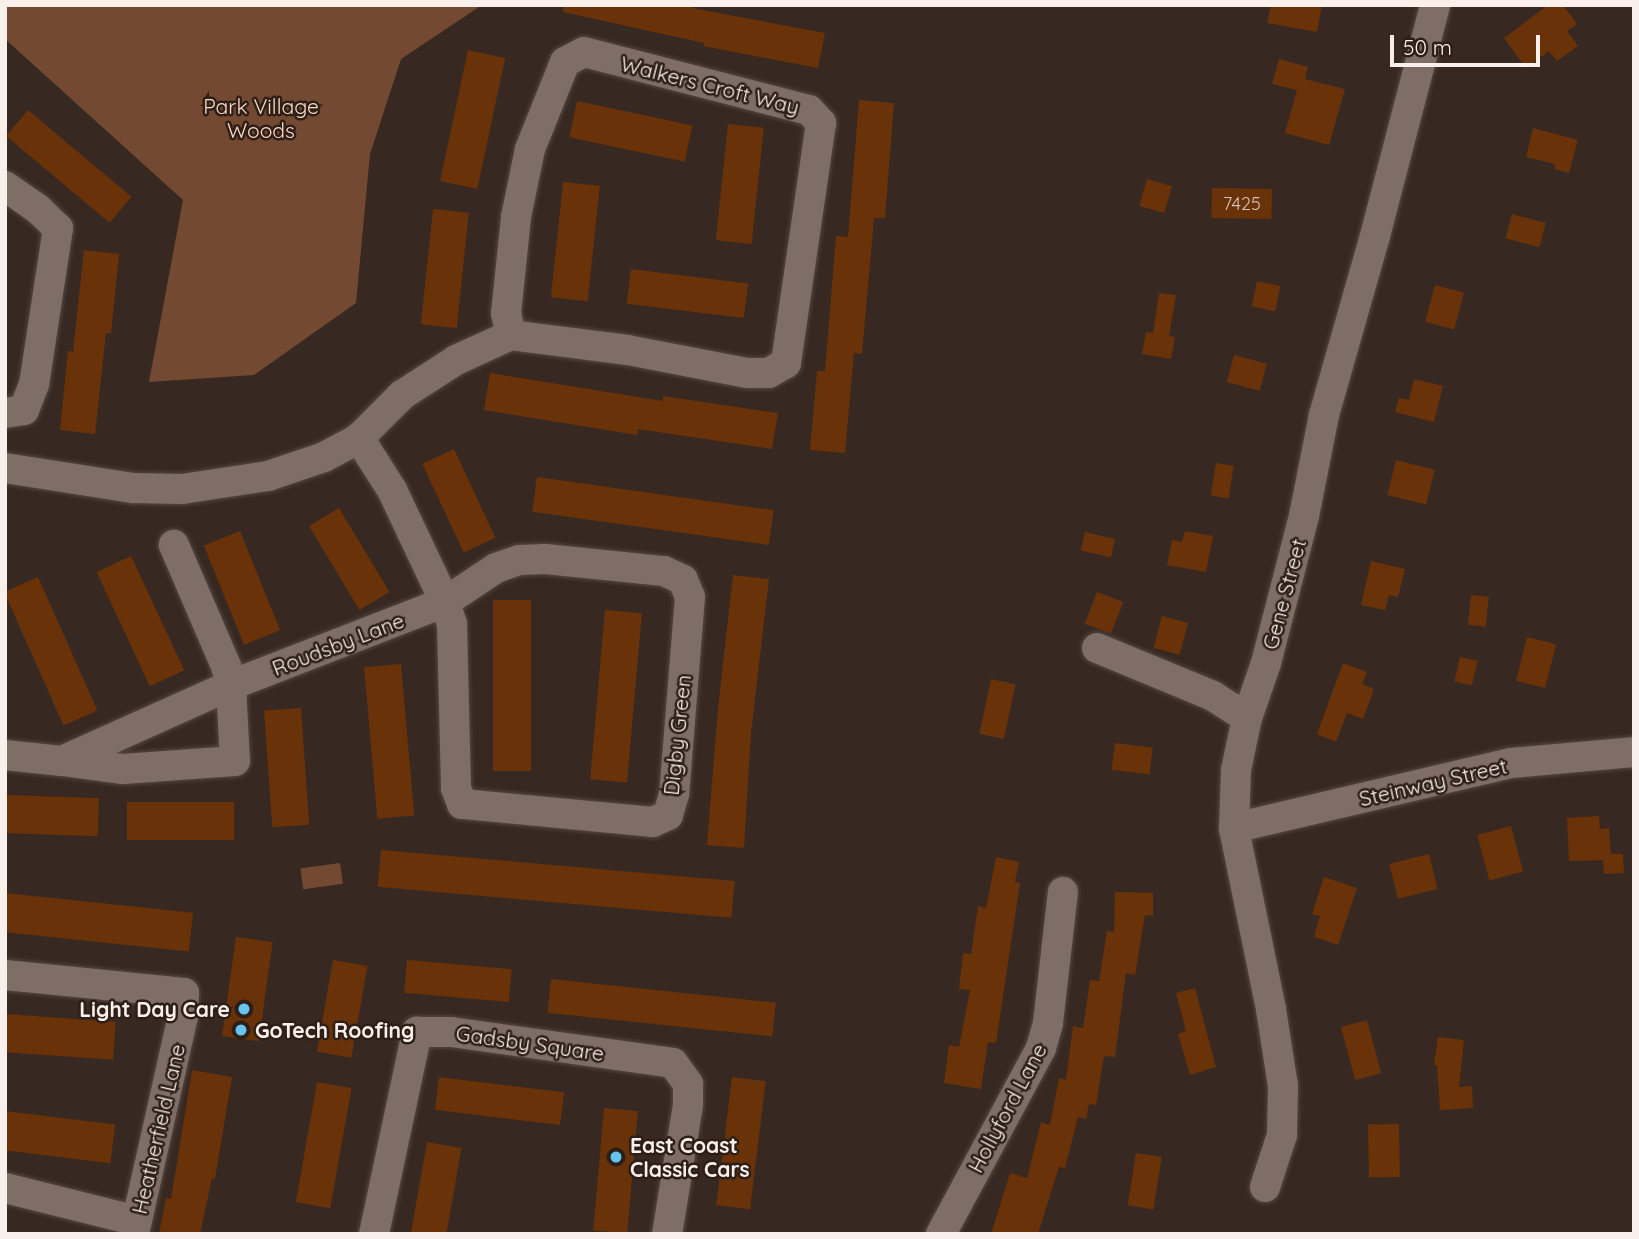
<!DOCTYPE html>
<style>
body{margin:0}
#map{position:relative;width:1639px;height:1239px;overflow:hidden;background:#372921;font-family:Quicksand,sans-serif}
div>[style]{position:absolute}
.green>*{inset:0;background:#734931;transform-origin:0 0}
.building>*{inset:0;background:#693209;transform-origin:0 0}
.roads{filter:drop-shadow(0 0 2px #534740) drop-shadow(0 0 2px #534740)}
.minor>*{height:30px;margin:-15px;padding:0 15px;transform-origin:15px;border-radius:15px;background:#7f6e65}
.dots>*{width:19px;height:19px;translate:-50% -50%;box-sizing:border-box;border:4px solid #2d1f18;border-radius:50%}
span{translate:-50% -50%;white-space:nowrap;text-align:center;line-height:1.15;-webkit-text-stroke:5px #2d1f18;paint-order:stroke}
.number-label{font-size:18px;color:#d6c0b2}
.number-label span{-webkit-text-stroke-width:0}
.street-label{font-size:21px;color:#faf0eb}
.park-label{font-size:21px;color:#fbd7c3}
.poi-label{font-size:21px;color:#faf0eb;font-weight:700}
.right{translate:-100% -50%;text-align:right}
.left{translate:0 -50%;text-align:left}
.frame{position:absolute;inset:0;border:7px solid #faf0eb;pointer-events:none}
.scale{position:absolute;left:1390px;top:35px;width:150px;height:32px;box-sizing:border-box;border:4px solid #faf0eb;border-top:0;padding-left:9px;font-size:21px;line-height:24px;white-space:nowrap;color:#faf0eb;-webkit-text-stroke:5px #2d1f18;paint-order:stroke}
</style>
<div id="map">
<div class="green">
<div style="clip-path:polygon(5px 5px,482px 5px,401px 59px,370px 154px,356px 303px,254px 375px,149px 382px,183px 200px,5px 39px)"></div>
<div style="left:340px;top:863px;width:21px;height:40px;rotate:82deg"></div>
</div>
<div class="building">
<div style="clip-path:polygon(564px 5px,693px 5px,692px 8px,825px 33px,818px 68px,703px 46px,704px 43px,563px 12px)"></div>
<div style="clip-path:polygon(1271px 5px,1322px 5px,1317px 32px,1267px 23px)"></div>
<div style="clip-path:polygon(1548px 5px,1563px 5px,1577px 24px,1567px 31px,1578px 46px,1557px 61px,1549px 51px,1526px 68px,1504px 38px)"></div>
<div style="left:468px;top:50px;width:38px;height:134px;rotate:12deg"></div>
<div style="clip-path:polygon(1279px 59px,1308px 67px,1305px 79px,1345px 89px,1329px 145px,1285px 133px,1297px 90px,1272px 84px)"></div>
<div style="clip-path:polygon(859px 100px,894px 103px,885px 218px,874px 218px,862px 354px,854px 353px,845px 453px,810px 450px,817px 371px,825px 371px,836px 236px,848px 237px)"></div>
<div style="left:577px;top:101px;width:118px;height:37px;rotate:12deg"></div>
<div style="left:28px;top:110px;width:135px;height:34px;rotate:40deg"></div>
<div style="left:728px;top:124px;width:36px;height:117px;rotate:6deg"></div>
<div style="clip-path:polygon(1533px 128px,1578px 140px,1569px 173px,1554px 169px,1555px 164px,1526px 157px)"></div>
<div style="left:1147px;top:179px;width:26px;height:28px;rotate:16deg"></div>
<div style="left:563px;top:182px;width:37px;height:116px;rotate:6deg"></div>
<div style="left:1212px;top:188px;width:60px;height:30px;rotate:1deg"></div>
<div style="left:433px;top:209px;width:36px;height:116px;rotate:6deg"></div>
<div style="left:1512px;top:214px;width:35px;height:25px;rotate:15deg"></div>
<div style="clip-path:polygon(84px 250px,119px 254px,111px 333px,106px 333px,95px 434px,60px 430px,68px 351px,73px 352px)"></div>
<div style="left:631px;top:269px;width:118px;height:35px;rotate:7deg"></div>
<div style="left:1257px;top:281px;width:24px;height:26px;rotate:12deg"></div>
<div style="left:1435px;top:285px;width:30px;height:38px;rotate:15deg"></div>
<div style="clip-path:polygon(1159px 293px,1176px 295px,1169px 336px,1175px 337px,1171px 359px,1142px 354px,1146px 332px,1153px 333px)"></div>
<div style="left:1234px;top:355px;width:34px;height:28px;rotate:15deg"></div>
<div style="clip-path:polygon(490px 373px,663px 401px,663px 396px,778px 413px,772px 449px,638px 429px,637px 435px,484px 410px)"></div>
<div style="clip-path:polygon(1414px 379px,1443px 386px,1434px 422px,1395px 412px,1399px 398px,1409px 400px)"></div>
<div style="left:454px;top:449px;width:98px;height:35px;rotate:65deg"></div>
<div style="left:1396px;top:460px;width:40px;height:36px;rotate:14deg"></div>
<div style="left:1216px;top:463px;width:18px;height:33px;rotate:9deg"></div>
<div style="left:537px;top:477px;width:239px;height:35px;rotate:8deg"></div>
<div style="left:339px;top:508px;width:98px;height:35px;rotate:59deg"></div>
<div style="left:240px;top:531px;width:107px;height:39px;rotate:68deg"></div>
<div style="clip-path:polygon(1185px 531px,1213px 536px,1206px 572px,1167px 565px,1172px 540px,1182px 542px)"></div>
<div style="left:1085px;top:532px;width:31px;height:19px;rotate:13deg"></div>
<div style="left:131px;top:556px;width:126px;height:38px;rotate:65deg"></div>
<div style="clip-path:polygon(1371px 561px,1405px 569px,1398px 597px,1389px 595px,1385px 610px,1361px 605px)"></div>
<div style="clip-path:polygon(733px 575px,769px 579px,751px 733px,744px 848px,707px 845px,718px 708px)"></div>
<div style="left:38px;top:577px;width:146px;height:37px;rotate:66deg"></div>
<div style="left:1097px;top:592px;width:28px;height:34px;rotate:21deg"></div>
<div style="left:1471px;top:595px;width:18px;height:30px;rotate:6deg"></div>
<div style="left:493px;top:600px;width:38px;height:171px"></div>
<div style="left:605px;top:610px;width:37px;height:170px;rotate:5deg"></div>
<div style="left:1162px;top:616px;width:27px;height:33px;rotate:15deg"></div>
<div style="left:1527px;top:637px;width:30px;height:45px;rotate:14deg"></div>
<div style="left:1460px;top:657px;width:18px;height:25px;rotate:13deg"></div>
<div style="clip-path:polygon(1343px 663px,1367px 672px,1362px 684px,1374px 689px,1363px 719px,1347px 713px,1336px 742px,1317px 734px)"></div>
<div style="left:401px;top:664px;width:152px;height:37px;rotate:85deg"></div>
<div style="left:991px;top:679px;width:25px;height:56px;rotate:12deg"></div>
<div style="left:301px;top:708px;width:117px;height:37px;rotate:86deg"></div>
<div style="left:1115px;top:743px;width:38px;height:27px;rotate:7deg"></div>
<div style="left:5px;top:795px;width:94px;height:38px;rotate:2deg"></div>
<div style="left:234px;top:802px;width:38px;height:107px;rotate:90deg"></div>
<div style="clip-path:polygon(1599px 816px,1600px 829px,1609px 828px,1611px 854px,1623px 854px,1624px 873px,1604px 874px,1603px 860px,1569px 861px,1567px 818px)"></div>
<div style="left:1511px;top:826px;width:47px;height:35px;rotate:75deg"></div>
<div style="left:381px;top:850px;width:355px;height:37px;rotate:5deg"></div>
<div style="left:1429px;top:854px;width:36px;height:41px;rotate:76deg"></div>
<div style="clip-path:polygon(996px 857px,1019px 862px,1015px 882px,1020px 883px,996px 1043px,988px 1042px,981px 1089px,944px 1083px,949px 1045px,959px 1047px,970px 990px,959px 989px,963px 953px,971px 954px,978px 906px,986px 908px)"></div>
<div style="clip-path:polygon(1324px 877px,1357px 888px,1338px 945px,1314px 937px,1320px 916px,1312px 914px)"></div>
<div style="clip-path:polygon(1115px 892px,1153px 893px,1153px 916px,1145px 915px,1135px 975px,1126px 973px,1115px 1057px,1104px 1056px,1096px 1105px,1089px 1104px,1086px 1119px,1078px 1117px,1065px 1168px,1059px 1167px,1038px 1234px,991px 1234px,1010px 1173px,1027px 1178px,1041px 1122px,1050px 1125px,1059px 1078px,1066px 1080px,1073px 1026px,1083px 1028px,1090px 980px,1099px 981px,1107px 931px,1114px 932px)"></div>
<div style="left:5px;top:893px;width:189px;height:39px;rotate:6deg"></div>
<div style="left:236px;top:937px;width:37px;height:100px;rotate:8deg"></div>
<div style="left:333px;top:960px;width:35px;height:93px;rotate:10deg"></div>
<div style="left:407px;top:960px;width:105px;height:33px;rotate:5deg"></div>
<div style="left:551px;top:979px;width:226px;height:34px;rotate:6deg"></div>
<div style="clip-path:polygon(1195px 988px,1216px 1067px,1190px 1075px,1178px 1034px,1186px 1031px,1176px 993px)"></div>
<div style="left:5px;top:1014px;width:111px;height:38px;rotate:4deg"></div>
<div style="left:1367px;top:1020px;width:55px;height:27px;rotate:75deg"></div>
<div style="clip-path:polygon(1438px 1037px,1464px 1040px,1459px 1087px,1472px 1086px,1473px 1108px,1440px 1110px,1437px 1065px,1434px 1065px)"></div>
<div style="clip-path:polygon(192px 1070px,232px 1077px,215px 1179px,212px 1178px,200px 1234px,159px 1234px,166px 1198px,171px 1199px)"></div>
<div style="left:439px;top:1077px;width:126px;height:33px;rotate:7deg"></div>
<div style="left:732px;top:1077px;width:34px;height:129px;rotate:7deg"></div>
<div style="left:317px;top:1082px;width:35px;height:122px;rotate:10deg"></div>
<div style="left:604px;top:1108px;width:34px;height:123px;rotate:5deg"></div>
<div style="left:5px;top:1111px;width:111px;height:39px;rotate:7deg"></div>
<div style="left:1399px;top:1124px;width:53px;height:31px;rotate:89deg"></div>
<div style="left:427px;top:1142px;width:35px;height:93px;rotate:10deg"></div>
<div style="left:1136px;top:1153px;width:26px;height:53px;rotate:9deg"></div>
</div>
<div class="roads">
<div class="minor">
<div style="left:584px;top:52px;width:232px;rotate:14.5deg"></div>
<div style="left:809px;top:110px;width:18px;rotate:47deg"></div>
<div style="left:821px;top:123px;width:243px;rotate:98.3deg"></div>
<div style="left:786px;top:363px;width:20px;rotate:150deg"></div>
<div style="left:769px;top:373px;width:22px;rotate:180deg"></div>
<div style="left:747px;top:373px;width:121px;rotate:-169.1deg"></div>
<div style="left:628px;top:350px;width:118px;rotate:-172.7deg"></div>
<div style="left:511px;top:335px;width:22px;rotate:-103deg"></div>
<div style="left:506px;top:314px;width:98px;rotate:-84.1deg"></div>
<div style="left:516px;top:217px;width:69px;rotate:-78.4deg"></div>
<div style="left:530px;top:149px;width:94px;rotate:-68.1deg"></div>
<div style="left:565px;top:62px;width:21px;rotate:-28deg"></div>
<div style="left:5px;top:186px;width:40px;rotate:34.9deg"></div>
<div style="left:38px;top:209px;width:28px;rotate:44deg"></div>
<div style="left:58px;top:228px;width:158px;rotate:98.7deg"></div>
<div style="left:34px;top:384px;width:28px;rotate:111deg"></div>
<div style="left:24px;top:410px;width:19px;rotate:171deg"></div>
<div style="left:5px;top:468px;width:130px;rotate:8.9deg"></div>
<div style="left:133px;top:488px;width:49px;rotate:1.2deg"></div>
<div style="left:182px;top:489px;width:87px;rotate:-8.6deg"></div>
<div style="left:268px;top:476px;width:59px;rotate:-18.7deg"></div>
<div style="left:324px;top:457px;width:40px;rotate:-28deg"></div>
<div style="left:359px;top:438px;width:61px;rotate:-45deg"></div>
<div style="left:402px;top:395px;width:64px;rotate:-32.9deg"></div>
<div style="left:456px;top:360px;width:60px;rotate:-24.4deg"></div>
<div style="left:545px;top:559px;width:120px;rotate:5.8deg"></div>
<div style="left:664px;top:571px;width:21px;rotate:25deg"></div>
<div style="left:683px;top:580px;width:18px;rotate:68deg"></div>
<div style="left:690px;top:597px;width:198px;rotate:94.6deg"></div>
<div style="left:674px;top:794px;width:22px;rotate:106deg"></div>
<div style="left:668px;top:815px;width:17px;rotate:155deg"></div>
<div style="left:653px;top:822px;width:192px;rotate:-174.6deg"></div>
<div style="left:462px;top:804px;width:17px;rotate:-111deg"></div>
<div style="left:456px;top:788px;width:164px;rotate:-91.4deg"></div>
<div style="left:452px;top:624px;width:23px;rotate:-108deg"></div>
<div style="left:445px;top:602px;width:61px;rotate:-33.7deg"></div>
<div style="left:496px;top:568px;width:24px;rotate:-19deg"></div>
<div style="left:519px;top:560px;width:26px;rotate:-2deg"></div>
<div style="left:1097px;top:648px;width:126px;rotate:22.5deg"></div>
<div style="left:1213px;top:696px;width:40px;rotate:32.9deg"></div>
<div style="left:5px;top:755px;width:57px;rotate:6deg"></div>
<div style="left:62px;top:761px;width:185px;rotate:-24.2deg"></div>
<div style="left:231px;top:685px;width:230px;rotate:-21.2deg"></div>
<div style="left:445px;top:602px;width:124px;rotate:-115.3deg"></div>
<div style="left:392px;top:490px;width:62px;rotate:-122.4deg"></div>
<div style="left:62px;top:761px;width:62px;rotate:7.5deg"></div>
<div style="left:123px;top:769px;width:112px;rotate:-4.1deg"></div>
<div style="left:235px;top:761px;width:76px;rotate:-93deg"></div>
<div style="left:231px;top:685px;width:20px;rotate:-105deg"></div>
<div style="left:226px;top:666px;width:132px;rotate:-113.3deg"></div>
<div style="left:1234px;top:828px;width:285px;rotate:-13.2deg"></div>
<div style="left:1511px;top:763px;width:123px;rotate:-5.1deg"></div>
<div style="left:5px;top:975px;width:180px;rotate:5.7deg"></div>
<div style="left:184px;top:993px;width:23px;rotate:92deg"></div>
<div style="left:183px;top:1016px;width:223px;rotate:102.7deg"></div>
<div style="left:1265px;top:1187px;width:55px;rotate:-71.9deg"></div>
<div style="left:1282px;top:1135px;width:49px;rotate:-88.8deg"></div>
<div style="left:1283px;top:1086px;width:78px;rotate:-98.9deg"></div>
<div style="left:1271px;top:1009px;width:185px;rotate:-101.6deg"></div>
<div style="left:1234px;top:828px;width:58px;rotate:-88deg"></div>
<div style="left:1236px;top:770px;width:53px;rotate:-78.1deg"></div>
<div style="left:1247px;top:718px;width:58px;rotate:-70.9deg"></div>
<div style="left:1266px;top:663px;width:152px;rotate:-75.5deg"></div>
<div style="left:1304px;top:516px;width:103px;rotate:-78.8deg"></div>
<div style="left:1324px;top:415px;width:186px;rotate:-74.1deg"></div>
<div style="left:1375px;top:236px;width:239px;rotate:-75.4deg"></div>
<div style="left:5px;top:1188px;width:136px;rotate:14deg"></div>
<div style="left:374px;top:1234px;width:207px;rotate:-78deg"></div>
<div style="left:417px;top:1032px;width:34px"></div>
<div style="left:451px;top:1032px;width:224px;rotate:7.9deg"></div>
<div style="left:673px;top:1063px;width:26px;rotate:54deg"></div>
<div style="left:688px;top:1084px;width:21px;rotate:90deg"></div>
<div style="left:688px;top:1105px;width:131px;rotate:99.2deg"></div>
<div style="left:941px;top:1234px;width:211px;rotate:-61.7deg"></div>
<div style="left:1041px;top:1048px;width:26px;rotate:-74deg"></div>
<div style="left:1048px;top:1023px;width:132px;rotate:-83.5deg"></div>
</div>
</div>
<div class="dots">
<div style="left:244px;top:1009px;background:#67c4f0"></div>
<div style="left:241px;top:1030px;background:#67c4f0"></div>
<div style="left:616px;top:1157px;background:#67c4f0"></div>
</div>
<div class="number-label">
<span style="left:1242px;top:204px">7425</span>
</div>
<div class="street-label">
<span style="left:710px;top:85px;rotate:14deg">Walkers Croft Way</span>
<span style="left:1284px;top:594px;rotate:-75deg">Gene Street</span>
<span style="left:338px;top:644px;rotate:-21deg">Roudsby Lane</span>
<span style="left:677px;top:735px;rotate:-84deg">Digby Green</span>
<span style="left:1433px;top:782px;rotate:-13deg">Steinway Street</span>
<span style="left:530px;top:1043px;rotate:8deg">Gadsby Square</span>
<span style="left:1007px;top:1108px;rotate:-62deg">Hollyford Lane</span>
<span style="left:158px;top:1129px;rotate:-77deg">Heatherfield Lane</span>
</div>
<div class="park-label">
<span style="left:261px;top:118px">Park Village<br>Woods</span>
</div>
<div class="poi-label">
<span class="right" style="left:230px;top:1009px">Light Day Care</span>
<span class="left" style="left:255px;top:1030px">GoTech Roofing</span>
<span class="left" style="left:630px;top:1157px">East Coast<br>Classic Cars</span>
</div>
<div class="frame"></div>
<div class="scale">50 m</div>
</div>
